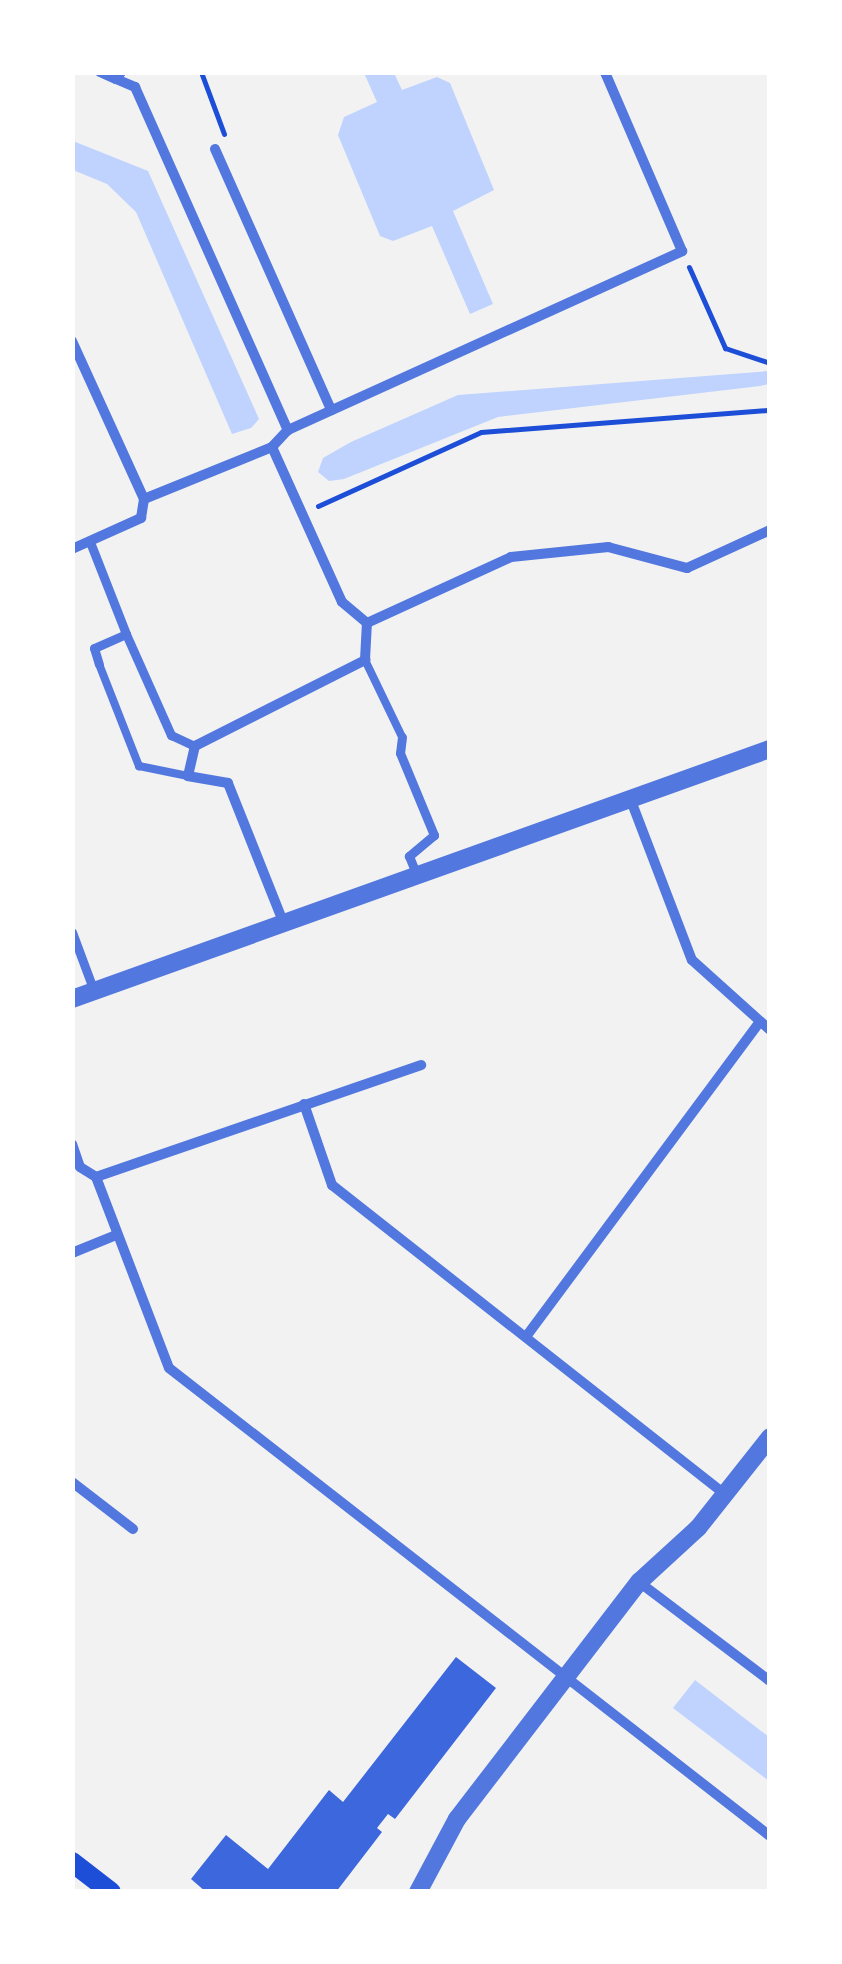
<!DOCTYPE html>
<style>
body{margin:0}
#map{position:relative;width:842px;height:1964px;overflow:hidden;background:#f2f2f2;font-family:"Exo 2",sans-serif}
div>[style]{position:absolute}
.water>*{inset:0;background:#bfd3fe}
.building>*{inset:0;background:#3d67dc}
.path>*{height:5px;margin:-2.5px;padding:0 2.5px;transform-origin:2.5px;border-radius:2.5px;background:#1d4ed8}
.service>*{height:8px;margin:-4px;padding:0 4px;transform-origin:4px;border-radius:4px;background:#5277de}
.pedestrian>*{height:9px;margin:-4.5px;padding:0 4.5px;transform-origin:4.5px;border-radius:4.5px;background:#5277de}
.minor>*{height:10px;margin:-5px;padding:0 5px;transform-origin:5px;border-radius:5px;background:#5277de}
.tertiary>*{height:18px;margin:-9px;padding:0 9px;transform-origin:9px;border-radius:9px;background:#5277de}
.secondary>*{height:20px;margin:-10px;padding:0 10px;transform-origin:10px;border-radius:10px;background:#1d4ed8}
span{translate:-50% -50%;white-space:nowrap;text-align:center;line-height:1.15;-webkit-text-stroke:8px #fff;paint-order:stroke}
.frame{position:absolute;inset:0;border:75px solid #fff;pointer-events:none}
</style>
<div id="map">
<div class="water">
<div style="clip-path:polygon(364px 73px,394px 73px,402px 90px,437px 77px,450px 83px,494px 190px,453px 211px,493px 304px,470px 314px,432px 226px,393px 241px,380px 236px,338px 135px,344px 117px,377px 102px)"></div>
<div style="clip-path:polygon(73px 141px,148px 171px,259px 419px,251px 428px,232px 434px,136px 212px,107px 184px,73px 170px)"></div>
<div style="clip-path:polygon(769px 371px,769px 384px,760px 386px,498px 417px,344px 479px,329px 481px,318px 472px,323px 458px,351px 442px,458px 395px)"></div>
<div style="clip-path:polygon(695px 1680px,769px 1737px,769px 1781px,673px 1708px)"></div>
</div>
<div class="building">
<div style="clip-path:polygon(456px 1657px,496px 1688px,395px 1819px,388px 1814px,377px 1828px,382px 1832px,336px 1892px,206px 1892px,191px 1879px,226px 1835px,268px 1869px,329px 1790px,343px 1802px)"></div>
</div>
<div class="path">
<div style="left:201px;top:72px;width:66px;rotate:69.6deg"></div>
<div style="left:689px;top:267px;width:89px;rotate:66deg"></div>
<div style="left:725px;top:348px;width:47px;rotate:18.4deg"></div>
<div style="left:318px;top:506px;width:179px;rotate:-24.4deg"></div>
<div style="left:481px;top:432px;width:290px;rotate:-4.4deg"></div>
</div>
<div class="service">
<div style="left:365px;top:660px;width:85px;rotate:64.3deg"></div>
<div style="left:99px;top:664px;width:110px;rotate:68.6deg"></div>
<div style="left:139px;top:766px;width:50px;rotate:11.5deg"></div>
</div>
<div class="pedestrian">
<div style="left:90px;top:542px;width:99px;rotate:68.6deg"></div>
<div style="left:126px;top:634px;width:35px;rotate:156deg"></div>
<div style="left:94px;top:648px;width:17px;rotate:73deg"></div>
<div style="left:126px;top:634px;width:111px;rotate:66deg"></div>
<div style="left:171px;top:735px;width:26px;rotate:25deg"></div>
<div style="left:402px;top:737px;width:16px;rotate:97deg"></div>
<div style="left:400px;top:753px;width:89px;rotate:67.5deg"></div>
<div style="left:434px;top:835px;width:33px;rotate:140deg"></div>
<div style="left:409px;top:856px;width:22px;rotate:68deg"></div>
<div style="left:72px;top:932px;width:63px;rotate:69.6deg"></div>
</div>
<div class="minor">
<div style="left:100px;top:72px;width:17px;rotate:24deg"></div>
<div style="left:116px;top:79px;width:9px;rotate:-54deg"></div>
<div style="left:116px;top:79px;width:21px;rotate:23deg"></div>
<div style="left:135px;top:87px;width:376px;rotate:66deg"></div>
<div style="left:215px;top:149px;width:286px;rotate:66deg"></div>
<div style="left:72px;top:341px;width:174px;rotate:65.5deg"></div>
<div style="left:272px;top:447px;width:170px;rotate:65.7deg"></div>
<div style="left:342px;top:602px;width:33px;rotate:40deg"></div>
<div style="left:144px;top:499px;width:138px;rotate:-22.1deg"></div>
<div style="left:272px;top:447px;width:23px;rotate:-47deg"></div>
<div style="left:288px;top:430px;width:433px;rotate:-24.4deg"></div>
<div style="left:682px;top:251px;width:195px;rotate:-113.3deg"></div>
<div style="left:72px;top:549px;width:76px;rotate:-24.2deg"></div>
<div style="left:141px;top:518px;width:19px;rotate:-81deg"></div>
<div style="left:367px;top:623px;width:158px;rotate:-24.6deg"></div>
<div style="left:511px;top:557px;width:98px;rotate:-5.9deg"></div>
<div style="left:608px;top:547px;width:82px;rotate:14.9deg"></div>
<div style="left:687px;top:568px;width:91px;rotate:-24.6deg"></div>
<div style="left:630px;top:798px;width:173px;rotate:69.1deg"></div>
<div style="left:692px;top:960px;width:105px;rotate:41.9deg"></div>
<div style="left:284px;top:924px;width:152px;rotate:-111.7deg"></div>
<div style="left:228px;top:783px;width:41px;rotate:-170.1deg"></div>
<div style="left:188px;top:776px;width:31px;rotate:-77deg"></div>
<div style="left:195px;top:746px;width:191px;rotate:-26.8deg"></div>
<div style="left:365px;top:660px;width:37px;rotate:-87deg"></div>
<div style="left:304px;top:1104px;width:86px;rotate:70.9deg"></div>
<div style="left:332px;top:1185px;width:499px;rotate:38.2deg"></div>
<div style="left:72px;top:1144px;width:24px;rotate:71deg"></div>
<div style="left:80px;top:1167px;width:19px;rotate:32deg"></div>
<div style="left:96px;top:1177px;width:204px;rotate:69.1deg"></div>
<div style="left:169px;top:1368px;width:762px;rotate:37.91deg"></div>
<div style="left:96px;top:1177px;width:344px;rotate:-19deg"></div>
<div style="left:72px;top:1253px;width:48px;rotate:-22.2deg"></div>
<div style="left:528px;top:1334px;width:387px;rotate:-53.4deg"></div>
<div style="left:72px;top:1482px;width:77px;rotate:37.6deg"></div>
<div style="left:639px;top:1582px;width:164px;rotate:37.1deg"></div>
</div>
<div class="tertiary">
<div style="left:72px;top:999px;width:741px;rotate:-19.71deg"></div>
<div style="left:418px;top:1892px;width:83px;rotate:-61.9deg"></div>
<div style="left:457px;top:1819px;width:299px;rotate:-52.5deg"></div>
<div style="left:639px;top:1582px;width:80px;rotate:-42.5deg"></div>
<div style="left:698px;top:1528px;width:116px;rotate:-51.6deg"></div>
</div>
<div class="secondary">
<div style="left:72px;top:1862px;width:49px;rotate:37.6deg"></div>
</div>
<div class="frame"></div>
</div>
